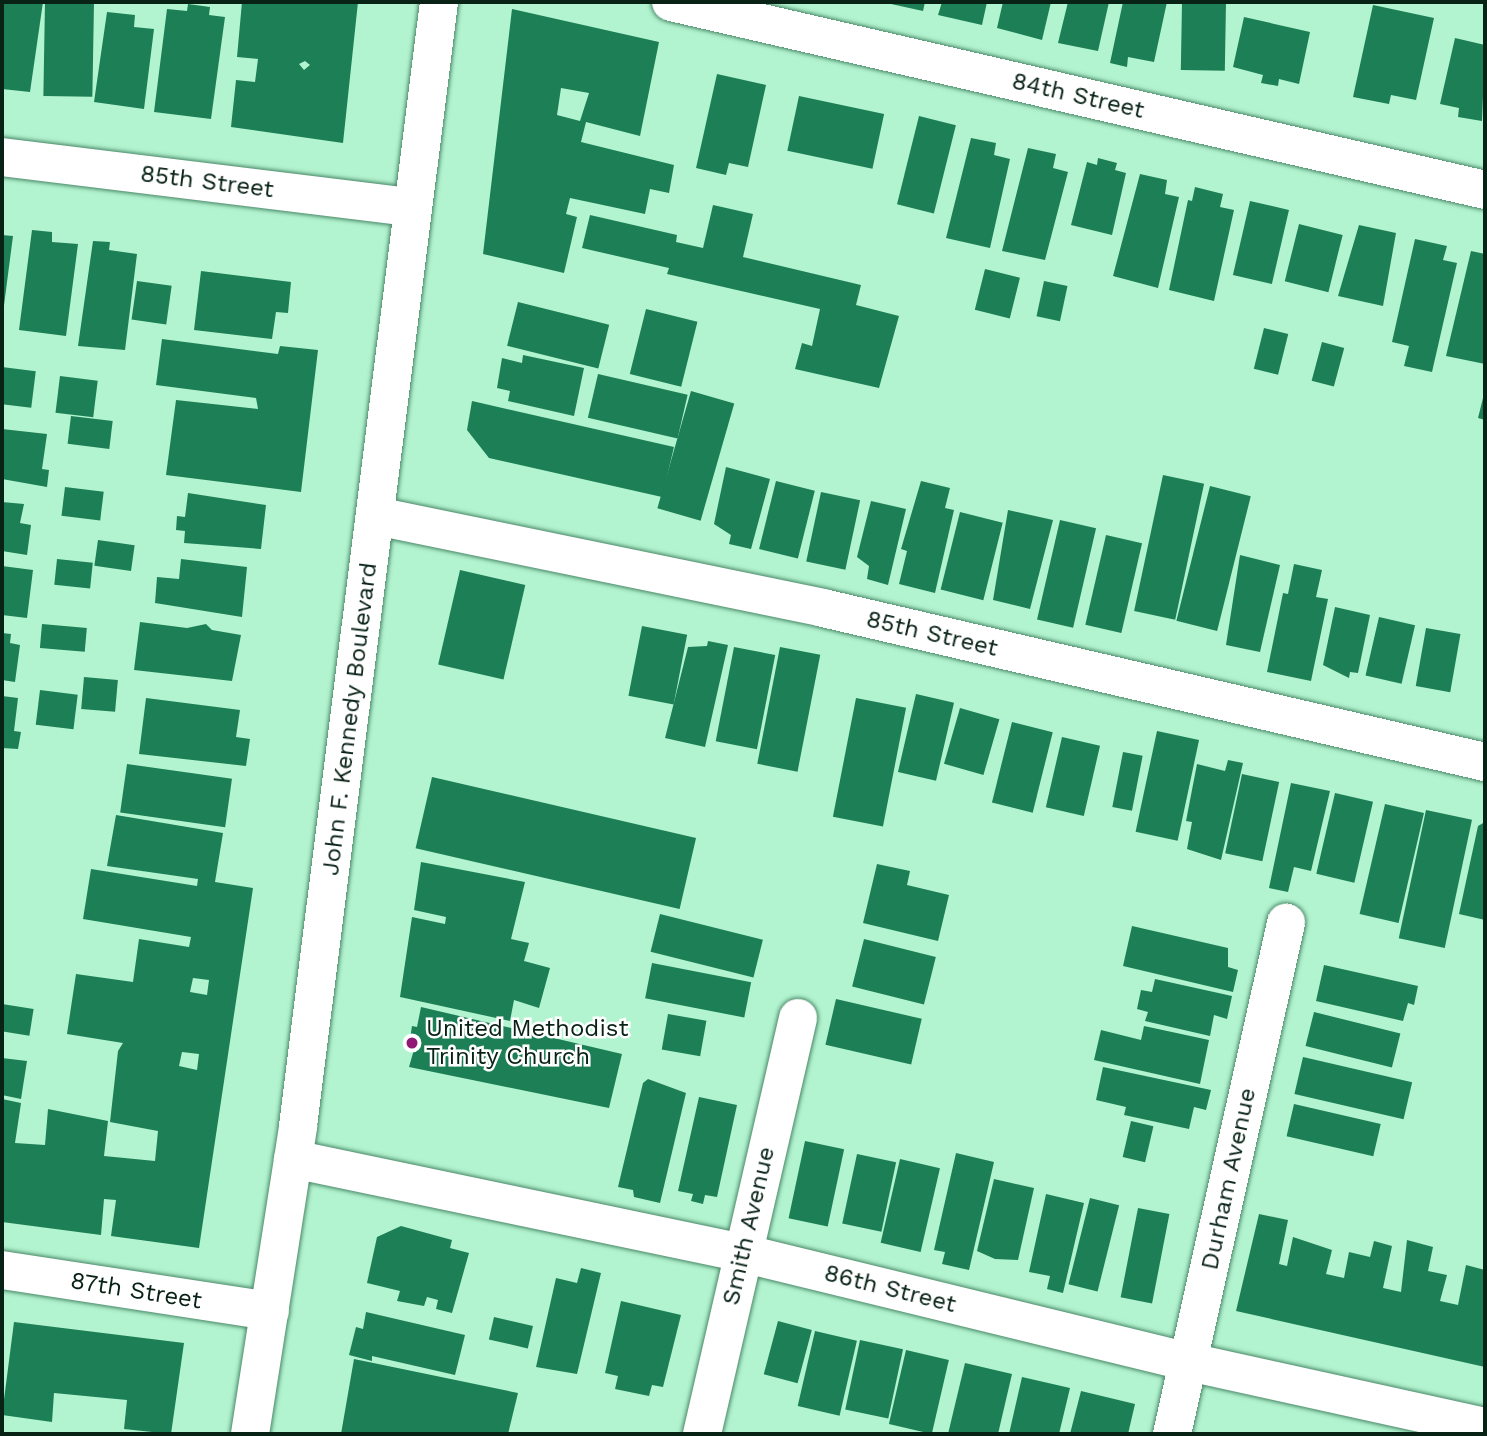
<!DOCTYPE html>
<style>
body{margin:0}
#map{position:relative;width:1487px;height:1436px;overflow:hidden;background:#b3f4d0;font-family:"Work Sans",sans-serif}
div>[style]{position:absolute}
.building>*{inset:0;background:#1c7f55;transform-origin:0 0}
.roads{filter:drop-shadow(0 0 2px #4a8868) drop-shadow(0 0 2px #4a8868)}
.street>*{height:38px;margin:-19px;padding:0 19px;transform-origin:19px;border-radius:19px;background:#fff}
.primary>*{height:38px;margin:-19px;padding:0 19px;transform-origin:19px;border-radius:19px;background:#fff}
.dots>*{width:19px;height:19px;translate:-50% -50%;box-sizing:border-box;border:4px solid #fff;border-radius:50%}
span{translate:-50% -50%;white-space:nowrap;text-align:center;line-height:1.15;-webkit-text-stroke:5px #fff;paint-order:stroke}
.street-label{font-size:24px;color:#082216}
.poi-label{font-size:24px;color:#082216}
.left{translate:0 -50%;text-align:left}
.frame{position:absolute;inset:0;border:4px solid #082216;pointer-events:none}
</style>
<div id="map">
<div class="building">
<div style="clip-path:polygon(2px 2px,43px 2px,30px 92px,2px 89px)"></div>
<div style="left:45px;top:2px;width:49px;height:94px;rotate:1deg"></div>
<div style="clip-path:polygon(evenodd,242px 2px,358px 2px,343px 143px,231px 127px,236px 80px,255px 82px,258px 59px,237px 57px,242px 2px,305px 61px,310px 65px,304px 70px,299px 64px,305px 61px)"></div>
<div style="clip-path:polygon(882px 2px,925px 2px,923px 11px)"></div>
<div style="clip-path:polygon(942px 2px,987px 2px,982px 25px,938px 15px)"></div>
<div style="clip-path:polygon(1003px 2px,1051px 2px,1042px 40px,997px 28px)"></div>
<div style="clip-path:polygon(1068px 2px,1109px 2px,1098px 51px,1058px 43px)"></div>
<div style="clip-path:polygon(1123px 2px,1167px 2px,1154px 62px,1128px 57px,1127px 67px,1110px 63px)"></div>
<div style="left:1182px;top:2px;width:44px;height:68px;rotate:1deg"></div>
<div style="clip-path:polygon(188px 4px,210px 7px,209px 15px,225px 17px,211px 119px,154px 112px,167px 9px,187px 11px)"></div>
<div style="clip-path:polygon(1373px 5px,1434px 18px,1416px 100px,1391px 95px,1389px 104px,1353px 97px)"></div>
<div style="clip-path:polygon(evenodd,512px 9px,659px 42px,640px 136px,586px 122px,581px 142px,674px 165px,669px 193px,650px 189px,645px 214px,570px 198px,566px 214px,577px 217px,564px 273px,483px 254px,512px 9px,561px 88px,589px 93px,580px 121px,557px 115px,561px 88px)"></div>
<div style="clip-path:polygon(107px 12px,135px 15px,134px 27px,154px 29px,144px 109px,94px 102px)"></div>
<div style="clip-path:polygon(1244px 17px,1310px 32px,1299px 84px,1279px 79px,1278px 86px,1261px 83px,1263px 75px,1233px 67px)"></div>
<div style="clip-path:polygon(1455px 38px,1485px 45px,1482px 121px,1458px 117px,1459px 108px,1440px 104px)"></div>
<div style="clip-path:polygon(717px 74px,766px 85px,748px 167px,729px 163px,726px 175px,696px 168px)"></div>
<div style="left:799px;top:96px;width:87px;height:56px;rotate:12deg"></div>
<div style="left:919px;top:116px;width:38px;height:91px;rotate:14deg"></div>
<div style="clip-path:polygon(971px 138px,996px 143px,994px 155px,1010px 159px,990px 248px,946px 238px)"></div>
<div style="clip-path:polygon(1028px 148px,1056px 154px,1053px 168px,1068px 172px,1045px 260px,1002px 251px)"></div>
<div style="clip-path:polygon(1098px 158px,1117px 163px,1115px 170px,1126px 173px,1112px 235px,1071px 225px,1087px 162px,1097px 165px)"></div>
<div style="clip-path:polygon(1140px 174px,1167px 180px,1165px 194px,1179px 197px,1158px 288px,1113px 276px)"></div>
<div style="clip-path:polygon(1195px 187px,1223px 194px,1220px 207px,1234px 210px,1214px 301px,1169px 290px,1188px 200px,1192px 201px)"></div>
<div style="left:1250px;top:201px;width:40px;height:76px;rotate:13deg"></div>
<div style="clip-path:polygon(713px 205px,753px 214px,743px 257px,861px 285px,856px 305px,899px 316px,879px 388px,795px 369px,802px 343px,812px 346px,820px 309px,667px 274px,669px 268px,582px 248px,590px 215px,677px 235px,676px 242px,703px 248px)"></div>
<div style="left:1299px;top:224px;width:45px;height:59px;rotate:14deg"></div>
<div style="clip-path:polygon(1359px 225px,1396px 233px,1383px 306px,1338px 296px)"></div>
<div style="clip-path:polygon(32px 230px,52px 232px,52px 242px,78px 244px,66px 336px,19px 330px)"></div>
<div style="clip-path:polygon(2px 235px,13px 236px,3px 313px,2px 313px)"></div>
<div style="clip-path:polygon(1415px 239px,1447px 246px,1443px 260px,1457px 263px,1432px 372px,1404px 366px,1409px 346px,1392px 342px)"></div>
<div style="clip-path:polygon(93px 241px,110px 242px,109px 250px,137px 254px,125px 350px,78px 346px)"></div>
<div style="clip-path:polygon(1471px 251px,1485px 254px,1485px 364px,1446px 356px)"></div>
<div style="left:985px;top:269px;width:36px;height:42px;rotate:14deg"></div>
<div style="clip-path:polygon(201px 271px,291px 282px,288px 313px,276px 312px,272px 339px,194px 330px)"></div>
<div style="left:137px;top:281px;width:35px;height:39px;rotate:8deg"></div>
<div style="left:1044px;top:281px;width:24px;height:36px;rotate:12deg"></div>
<div style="left:518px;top:302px;width:94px;height:45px;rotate:14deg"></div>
<div style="left:646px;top:309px;width:53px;height:67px;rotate:14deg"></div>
<div style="left:1264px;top:328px;width:25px;height:42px;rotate:14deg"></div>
<div style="clip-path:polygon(162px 339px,278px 354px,280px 346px,318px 350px,301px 492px,166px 475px,176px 400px,258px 409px,256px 398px,156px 385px)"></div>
<div style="left:1322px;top:342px;width:23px;height:40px;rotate:15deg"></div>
<div style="clip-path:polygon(523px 355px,584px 368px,574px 416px,508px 401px,510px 391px,497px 388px,502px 358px,522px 363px)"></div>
<div style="left:2px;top:367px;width:34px;height:37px;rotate:7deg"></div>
<div style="left:598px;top:374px;width:92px;height:45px;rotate:13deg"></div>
<div style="left:60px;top:376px;width:38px;height:37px;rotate:7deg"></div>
<div style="left:691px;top:391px;width:45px;height:122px;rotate:16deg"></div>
<div style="clip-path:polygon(1484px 394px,1485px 394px,1485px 420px,1478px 418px)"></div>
<div style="clip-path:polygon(472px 401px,674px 447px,662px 497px,489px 458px,467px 430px)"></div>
<div style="left:71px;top:416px;width:42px;height:28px;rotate:7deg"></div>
<div style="clip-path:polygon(2px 429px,47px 434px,42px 469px,49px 470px,47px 487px,2px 479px)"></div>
<div style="clip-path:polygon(726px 467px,770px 479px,751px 549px,729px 544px,731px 535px,714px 524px)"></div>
<div style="left:1163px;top:475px;width:42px;height:139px;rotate:12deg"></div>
<div style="left:776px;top:481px;width:40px;height:70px;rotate:14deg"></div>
<div style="clip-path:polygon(921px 481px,950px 488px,945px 508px,954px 510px,935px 593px,899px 584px,907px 551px,901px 549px)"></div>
<div style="left:1210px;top:486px;width:42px;height:139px;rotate:14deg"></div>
<div style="left:65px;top:487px;width:39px;height:29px;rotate:7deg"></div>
<div style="left:821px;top:492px;width:40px;height:71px;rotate:12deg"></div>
<div style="clip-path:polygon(188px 493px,266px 505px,261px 549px,184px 543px,185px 531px,176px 530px,177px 516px,185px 517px)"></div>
<div style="clip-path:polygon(871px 501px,906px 509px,888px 585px,867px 579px,869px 566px,857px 557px)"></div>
<div style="clip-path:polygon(2px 502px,24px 504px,20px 523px,31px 525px,27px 555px,2px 551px)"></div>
<div style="clip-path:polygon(1008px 510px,1053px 520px,1030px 609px,993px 600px)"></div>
<div style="left:960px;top:512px;width:44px;height:80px;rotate:14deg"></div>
<div style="left:1060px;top:520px;width:37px;height:102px;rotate:13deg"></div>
<div style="left:1106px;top:535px;width:37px;height:92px;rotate:13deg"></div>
<div style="left:98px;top:540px;width:37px;height:26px;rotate:8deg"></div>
<div style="clip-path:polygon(1240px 555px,1280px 565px,1260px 652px,1226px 645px)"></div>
<div style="left:57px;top:559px;width:36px;height:26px;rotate:6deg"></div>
<div style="clip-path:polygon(181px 559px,247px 567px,242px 617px,155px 603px,157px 577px,179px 579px)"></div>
<div style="clip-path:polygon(1294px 564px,1322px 570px,1316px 597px,1328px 599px,1311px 681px,1267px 672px,1283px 593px,1288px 594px)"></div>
<div style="clip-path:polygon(2px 566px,33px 570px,27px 618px,2px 615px)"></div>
<div style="left:460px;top:570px;width:67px;height:97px;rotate:13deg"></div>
<div style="clip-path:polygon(1335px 607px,1370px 615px,1358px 673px,1350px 672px,1349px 678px,1323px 665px)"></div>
<div style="left:1379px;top:617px;width:37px;height:60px;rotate:13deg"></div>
<div style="clip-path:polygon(140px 622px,187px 628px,206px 624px,212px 630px,241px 635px,232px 681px,134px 670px)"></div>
<div style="left:42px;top:624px;width:45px;height:24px;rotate:5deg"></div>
<div style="left:642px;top:626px;width:46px;height:71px;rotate:11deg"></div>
<div style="left:1426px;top:628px;width:35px;height:59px;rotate:10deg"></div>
<div style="clip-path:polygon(2px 633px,11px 634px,10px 643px,20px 645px,15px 682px,2px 680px)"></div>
<div style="clip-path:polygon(708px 641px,728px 645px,705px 747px,665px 738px,688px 647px,707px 646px)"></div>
<div style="left:734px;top:647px;width:42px;height:96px;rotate:11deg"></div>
<div style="left:780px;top:647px;width:41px;height:119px;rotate:11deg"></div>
<div style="left:84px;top:677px;width:34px;height:32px;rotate:5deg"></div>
<div style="left:40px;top:690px;width:38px;height:35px;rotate:7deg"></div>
<div style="left:916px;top:694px;width:39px;height:80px;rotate:13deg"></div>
<div style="clip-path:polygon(2px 696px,18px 698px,14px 731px,21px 732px,18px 749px,2px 748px)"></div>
<div style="clip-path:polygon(146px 698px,240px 710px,236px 737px,250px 739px,246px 766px,139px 754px)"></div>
<div style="left:856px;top:698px;width:51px;height:121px;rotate:11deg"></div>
<div style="left:960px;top:708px;width:41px;height:58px;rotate:16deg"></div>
<div style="left:1012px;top:722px;width:42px;height:83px;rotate:14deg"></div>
<div style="left:1157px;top:731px;width:43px;height:103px;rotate:12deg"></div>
<div style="left:1062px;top:737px;width:39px;height:72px;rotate:13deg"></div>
<div style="left:1123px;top:752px;width:20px;height:56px;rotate:11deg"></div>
<div style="clip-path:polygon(1228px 760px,1243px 763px,1221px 860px,1187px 849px,1192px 822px,1186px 821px,1197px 764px,1225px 771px)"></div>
<div style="left:127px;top:764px;width:106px;height:49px;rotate:8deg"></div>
<div style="left:1242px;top:774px;width:38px;height:81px;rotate:12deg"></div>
<div style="left:432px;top:777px;width:271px;height:73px;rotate:13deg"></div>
<div style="clip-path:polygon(1291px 783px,1330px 791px,1311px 871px,1294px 867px,1288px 892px,1269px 888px)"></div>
<div style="left:1335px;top:793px;width:39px;height:83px;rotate:13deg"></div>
<div style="left:1385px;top:804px;width:40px;height:113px;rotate:13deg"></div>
<div style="left:1426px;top:810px;width:47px;height:131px;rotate:12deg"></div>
<div style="clip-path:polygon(evenodd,116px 815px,223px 833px,215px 882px,253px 888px,199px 1248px,111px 1236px,116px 1200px,104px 1199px,101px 1235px,2px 1222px,2px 1099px,21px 1103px,15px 1143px,45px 1145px,48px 1109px,108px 1121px,104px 1156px,155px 1161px,158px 1131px,110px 1122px,118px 1051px,123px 1043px,67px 1034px,76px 974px,133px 982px,139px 939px,189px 947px,191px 937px,83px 919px,91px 869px,197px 886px,198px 879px,107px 866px,116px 815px,193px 978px,209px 980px,207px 995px,190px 992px,193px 978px,116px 815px,182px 1052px,199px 1054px,197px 1070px,179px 1066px,182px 1052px)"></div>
<div style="clip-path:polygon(1485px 822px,1485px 920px,1459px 914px,1478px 826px)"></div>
<div style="clip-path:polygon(421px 862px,525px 882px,511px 939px,529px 943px,524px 961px,550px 968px,539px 1008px,514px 1000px,510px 1021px,400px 997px,412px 917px,445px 924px,446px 917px,414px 910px)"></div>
<div style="clip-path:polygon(877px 864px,910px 871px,907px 885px,949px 895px,938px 941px,863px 923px)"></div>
<div style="left:660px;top:914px;width:106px;height:39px;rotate:14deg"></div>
<div style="clip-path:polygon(1132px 926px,1228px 948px,1228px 967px,1238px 970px,1233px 992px,1123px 966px)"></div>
<div style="left:864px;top:939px;width:74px;height:49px;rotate:14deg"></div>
<div style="left:652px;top:963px;width:101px;height:36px;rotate:11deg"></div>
<div style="clip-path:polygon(1324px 965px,1418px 986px,1414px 1005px,1408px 1003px,1403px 1021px,1316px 1001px)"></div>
<div style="clip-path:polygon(1155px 979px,1232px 996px,1227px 1019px,1214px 1015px,1210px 1036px,1145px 1021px,1148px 1012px,1137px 1009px,1141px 990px,1152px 992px)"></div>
<div style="left:836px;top:999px;width:88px;height:47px;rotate:13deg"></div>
<div style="left:2px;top:1004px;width:32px;height:27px;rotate:9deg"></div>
<div style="clip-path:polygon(421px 1007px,622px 1054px,609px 1108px,409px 1067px,415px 1046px,409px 1045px,412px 1026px,417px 1027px)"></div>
<div style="left:1314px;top:1012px;width:89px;height:35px;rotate:14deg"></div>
<div style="left:668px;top:1014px;width:39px;height:36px;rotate:10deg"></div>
<div style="clip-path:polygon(1144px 1026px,1209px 1040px,1200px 1084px,1094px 1060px,1101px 1030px,1141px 1040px)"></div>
<div style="left:1303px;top:1057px;width:112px;height:38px;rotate:13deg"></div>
<div style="clip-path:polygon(2px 1058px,27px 1061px,21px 1099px,2px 1095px)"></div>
<div style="clip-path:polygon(1103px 1067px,1211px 1090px,1206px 1110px,1194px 1107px,1189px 1129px,1124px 1115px,1126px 1107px,1096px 1100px)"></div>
<div style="clip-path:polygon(648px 1079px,686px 1093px,660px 1203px,634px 1197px,633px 1190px,618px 1187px,643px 1083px)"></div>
<div style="clip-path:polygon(699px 1097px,737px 1105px,717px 1197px,705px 1195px,703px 1204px,691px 1201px,693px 1194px,678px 1191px)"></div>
<div style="left:1294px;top:1104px;width:89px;height:33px;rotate:13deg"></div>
<div style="left:1131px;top:1121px;width:23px;height:37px;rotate:13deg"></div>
<div style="left:805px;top:1141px;width:40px;height:79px;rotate:12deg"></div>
<div style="clip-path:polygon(956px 1153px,994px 1162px,969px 1270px,942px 1264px,945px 1252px,934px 1250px)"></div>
<div style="left:857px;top:1154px;width:40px;height:71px;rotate:12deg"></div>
<div style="left:900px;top:1159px;width:41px;height:86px;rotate:13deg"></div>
<div style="clip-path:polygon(994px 1179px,1034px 1188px,1018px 1260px,995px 1259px,977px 1251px)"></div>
<div style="clip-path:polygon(1046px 1194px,1084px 1203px,1063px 1293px,1047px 1289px,1050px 1276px,1029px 1272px)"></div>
<div style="left:1090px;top:1198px;width:30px;height:89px;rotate:14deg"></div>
<div style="left:1138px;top:1208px;width:32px;height:91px;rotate:11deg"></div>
<div style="clip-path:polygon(1259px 1214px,1288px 1220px,1279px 1264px,1287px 1266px,1293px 1237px,1332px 1250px,1326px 1274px,1344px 1278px,1349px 1252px,1370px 1257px,1374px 1241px,1392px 1246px,1383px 1288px,1401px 1292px,1407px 1240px,1433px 1247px,1428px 1271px,1447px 1275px,1440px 1301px,1458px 1305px,1466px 1265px,1485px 1270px,1485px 1367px,1236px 1311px)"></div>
<div style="clip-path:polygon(401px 1226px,452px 1240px,450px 1248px,469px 1253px,452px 1313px,436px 1309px,438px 1300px,427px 1297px,424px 1306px,397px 1301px,400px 1291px,367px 1283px,377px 1237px)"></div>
<div style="clip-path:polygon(581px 1268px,601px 1273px,577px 1374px,536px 1367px,556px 1278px,577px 1283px)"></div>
<div style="clip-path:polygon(621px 1301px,681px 1315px,663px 1387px,652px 1385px,649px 1396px,615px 1389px,618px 1376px,605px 1373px)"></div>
<div style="clip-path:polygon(366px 1312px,465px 1335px,455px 1375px,372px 1356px,372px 1361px,349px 1355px,356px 1327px,363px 1329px)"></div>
<div style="left:494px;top:1317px;width:40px;height:23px;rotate:13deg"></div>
<div style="left:778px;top:1321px;width:35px;height:55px;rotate:15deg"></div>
<div style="clip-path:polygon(14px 1322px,184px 1343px,171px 1434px,124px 1429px,127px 1400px,54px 1393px,52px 1422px,2px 1415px)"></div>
<div style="left:815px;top:1331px;width:43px;height:77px;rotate:13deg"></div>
<div style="left:860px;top:1340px;width:44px;height:71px;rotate:12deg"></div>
<div style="left:906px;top:1350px;width:44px;height:76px;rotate:13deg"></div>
<div style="clip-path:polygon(354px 1359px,518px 1393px,508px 1434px,341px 1434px)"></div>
<div style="clip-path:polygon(965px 1363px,1012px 1374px,998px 1434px,948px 1434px)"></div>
<div style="clip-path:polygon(1022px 1377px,1070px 1388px,1059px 1434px,1009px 1434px)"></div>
<div style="clip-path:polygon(1081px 1391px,1135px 1404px,1128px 1434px,1070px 1434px)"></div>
</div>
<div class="roads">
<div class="street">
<div style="left:671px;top:2px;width:835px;rotate:13deg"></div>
<div style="left:2px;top:157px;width:413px;rotate:7deg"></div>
<div style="left:376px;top:516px;width:456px;rotate:11.6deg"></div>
<div style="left:823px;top:608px;width:680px;rotate:13.1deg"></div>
<div style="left:293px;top:1159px;width:459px;rotate:11.8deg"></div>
<div style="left:742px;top:1253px;width:460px;rotate:13.7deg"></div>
<div style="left:1189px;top:1362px;width:303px;rotate:12.4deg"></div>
<div style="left:2px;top:1270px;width:271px;rotate:8.7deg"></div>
<div style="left:702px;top:1434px;width:427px;rotate:-77deg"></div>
<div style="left:1172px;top:1434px;width:524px;rotate:-77.42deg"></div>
</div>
<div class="primary">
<div style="left:250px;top:1434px;width:312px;rotate:-81.1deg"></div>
<div style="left:298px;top:1126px;width:1133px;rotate:-82.85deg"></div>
</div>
</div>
<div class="dots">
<div style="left:412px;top:1043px;background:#911875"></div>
</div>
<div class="street-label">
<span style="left:1078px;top:96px;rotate:13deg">84th Street</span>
<span style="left:207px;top:182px;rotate:7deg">85th Street</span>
<span style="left:932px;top:634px;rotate:13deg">85th Street</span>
<span style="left:350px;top:719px;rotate:-83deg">John F. Kennedy Boulevard</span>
<span style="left:1229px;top:1179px;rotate:-78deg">Durham Avenue</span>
<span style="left:749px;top:1226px;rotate:-77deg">Smith Avenue</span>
<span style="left:890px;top:1289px;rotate:14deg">86th Street</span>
<span style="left:136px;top:1291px;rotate:9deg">87th Street</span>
</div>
<div class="poi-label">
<span class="left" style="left:426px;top:1043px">United Methodist<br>Trinity Church</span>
</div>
<div class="frame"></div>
</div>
